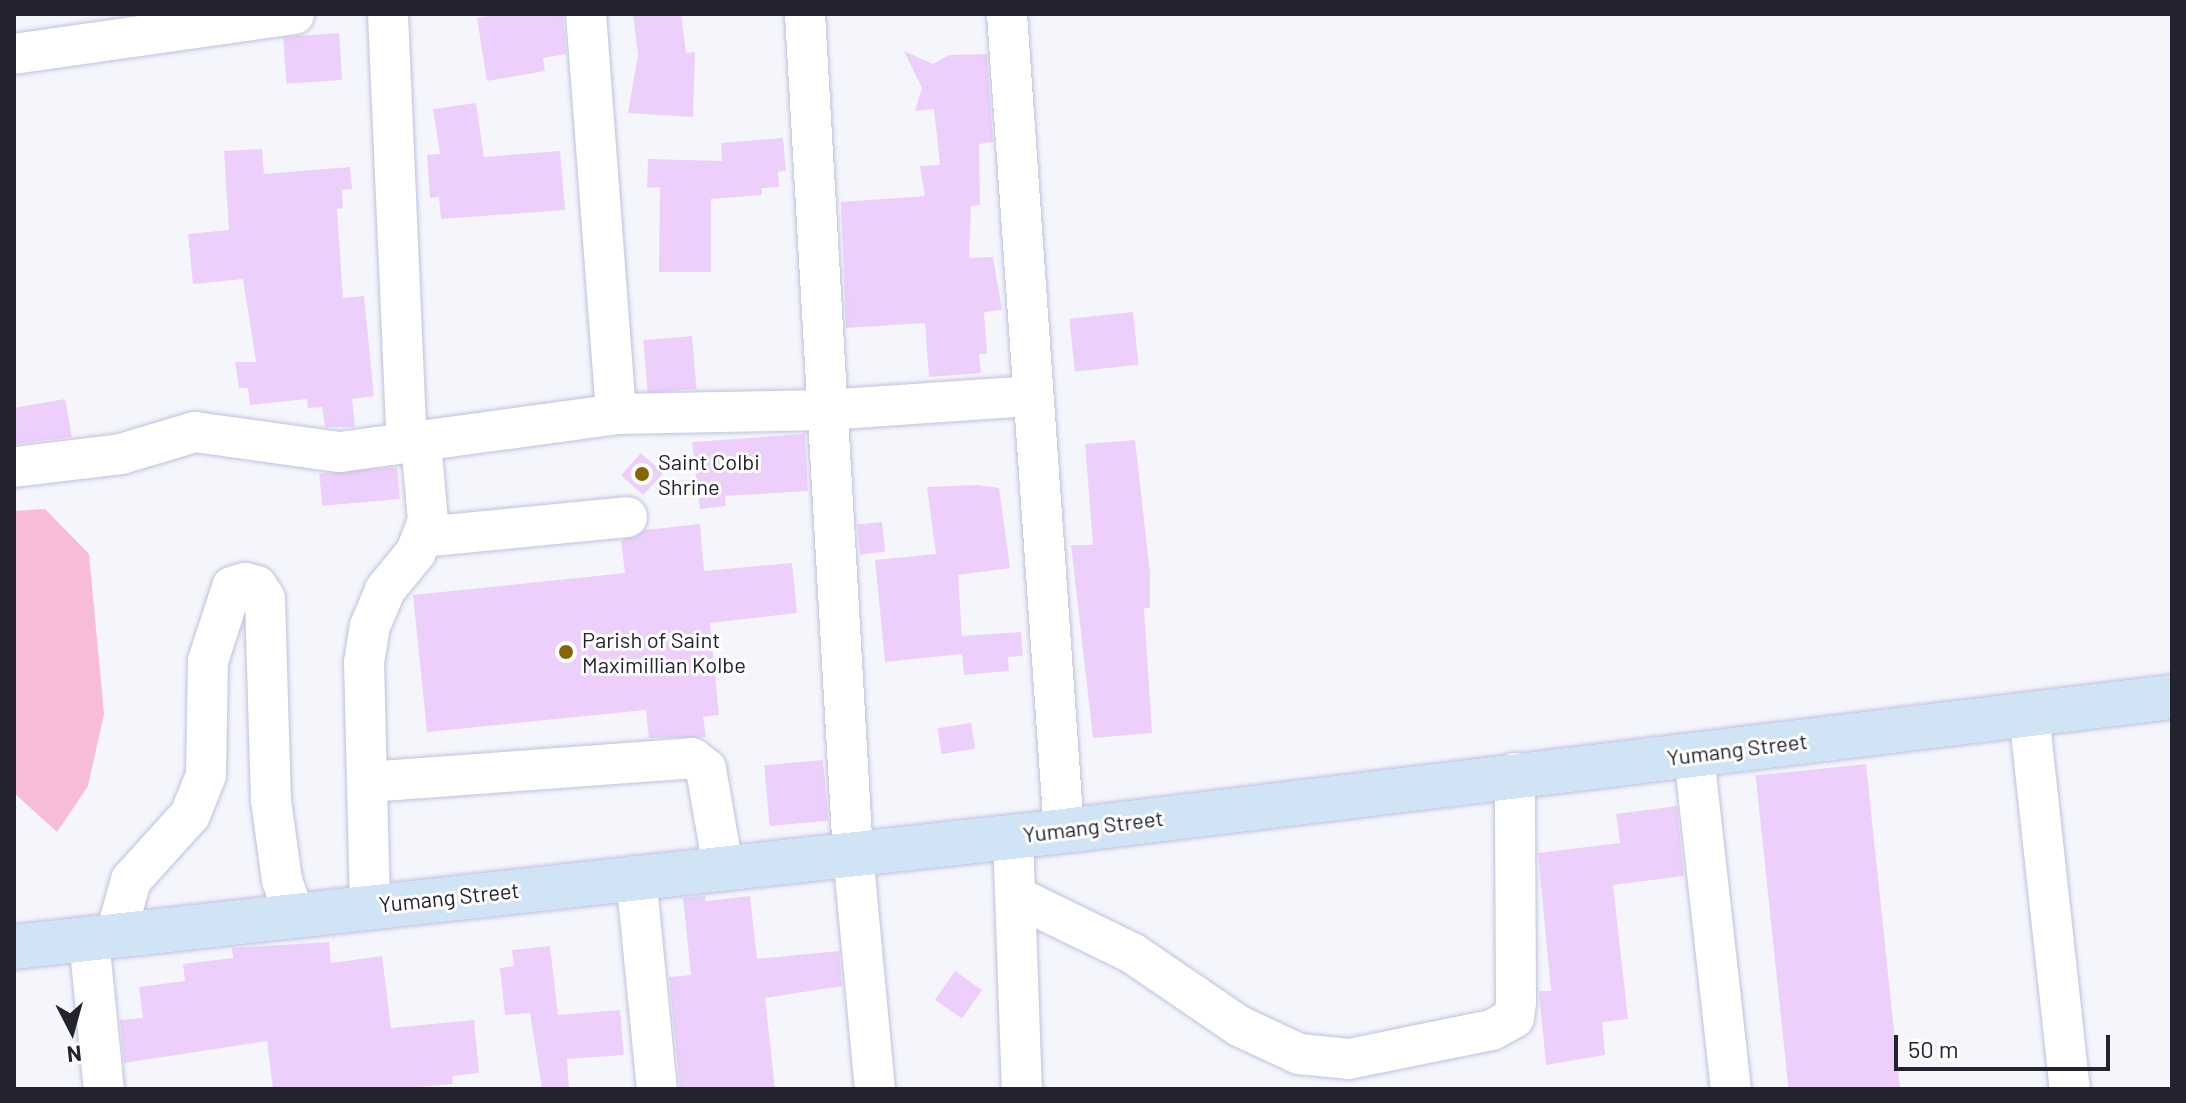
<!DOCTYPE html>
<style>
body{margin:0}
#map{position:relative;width:2186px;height:1103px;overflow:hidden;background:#f5f6fc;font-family:Barlow,sans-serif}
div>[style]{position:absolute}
.green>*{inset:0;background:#f7bcda}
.building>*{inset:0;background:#ecd0fb;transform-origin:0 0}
.roads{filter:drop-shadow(0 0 2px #bec1de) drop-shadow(0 0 2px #bec1de)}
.minor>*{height:40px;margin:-20px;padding:0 20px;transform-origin:20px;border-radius:20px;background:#fff}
.major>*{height:44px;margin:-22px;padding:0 22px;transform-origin:22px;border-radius:22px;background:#d1e4f5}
.dots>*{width:22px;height:22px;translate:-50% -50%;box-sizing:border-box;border:4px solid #fff;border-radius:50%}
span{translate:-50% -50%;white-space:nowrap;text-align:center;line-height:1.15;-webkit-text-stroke:6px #fff;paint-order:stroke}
.poi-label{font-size:22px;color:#22232e}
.left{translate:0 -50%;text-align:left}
.street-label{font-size:22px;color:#22232e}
.frame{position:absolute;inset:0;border:16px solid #22232e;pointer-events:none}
.north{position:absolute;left:32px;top:991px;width:80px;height:80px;-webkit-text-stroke:6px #fff;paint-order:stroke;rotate:174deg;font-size:22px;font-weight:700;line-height:32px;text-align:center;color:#22232e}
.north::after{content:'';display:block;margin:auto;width:28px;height:36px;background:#22232e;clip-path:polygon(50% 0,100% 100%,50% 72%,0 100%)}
.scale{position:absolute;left:1894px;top:1035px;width:216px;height:36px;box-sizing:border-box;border:4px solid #22232e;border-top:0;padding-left:10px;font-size:24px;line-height:28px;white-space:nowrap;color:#22232e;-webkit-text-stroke:6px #fff;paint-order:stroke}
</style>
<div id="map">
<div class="green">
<div style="clip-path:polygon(45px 509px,89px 554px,104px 714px,88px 786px,57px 832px,14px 793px,14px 511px)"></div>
</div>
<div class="building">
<div style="clip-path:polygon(500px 14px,563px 14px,566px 54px,543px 58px,545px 71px,487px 81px,477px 18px)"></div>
<div style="clip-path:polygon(633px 14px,681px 14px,686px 53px,695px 52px,693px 117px,628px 113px,638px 55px)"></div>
<div style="left:339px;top:33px;width:47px;height:56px;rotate:86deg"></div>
<div style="clip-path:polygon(904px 51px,933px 64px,949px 55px,987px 54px,993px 142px,979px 144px,980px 205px,971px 206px,969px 258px,993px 257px,1002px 310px,984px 312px,987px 354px,979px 354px,981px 373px,929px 377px,925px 323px,846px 328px,841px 202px,925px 196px,920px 166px,940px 165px,934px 109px,915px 111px,922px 88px)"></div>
<div style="clip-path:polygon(476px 103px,484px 157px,560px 151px,565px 210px,441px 219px,439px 197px,430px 198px,427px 155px,440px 154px,433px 109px)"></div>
<div style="clip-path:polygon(783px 138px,786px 171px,778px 172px,779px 187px,762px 188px,762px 195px,711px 199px,711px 272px,659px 272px,660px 187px,647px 188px,648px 159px,722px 161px,721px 143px)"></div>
<div style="clip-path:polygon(262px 149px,264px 174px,350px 167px,352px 189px,342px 190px,343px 208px,337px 209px,343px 298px,364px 296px,374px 396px,352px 399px,355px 427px,325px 427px,322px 407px,308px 408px,307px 399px,250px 405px,248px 388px,239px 388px,235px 362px,256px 362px,243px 279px,193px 284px,188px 234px,229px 230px,224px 151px)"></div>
<div style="left:1133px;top:312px;width:53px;height:64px;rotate:84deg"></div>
<div style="left:692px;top:336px;width:53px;height:49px;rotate:85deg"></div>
<div style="clip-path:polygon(65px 399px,72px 437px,14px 444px,14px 408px)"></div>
<div style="clip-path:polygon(805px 434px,808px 491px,725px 496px,726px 506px,700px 509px,692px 442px)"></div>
<div style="clip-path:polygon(1135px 440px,1150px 573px,1150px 608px,1144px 608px,1152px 733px,1093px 738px,1071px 545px,1093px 545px,1085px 444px)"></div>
<div style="left:641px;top:453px;width:30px;height:30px;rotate:42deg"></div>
<div style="left:397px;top:467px;width:32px;height:78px;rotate:85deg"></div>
<div style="clip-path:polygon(977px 485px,999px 488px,1010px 568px,958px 575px,962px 636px,1021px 632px,1023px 656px,1008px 657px,1009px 671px,964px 675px,962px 654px,885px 662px,875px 560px,936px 554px,927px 487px)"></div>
<div style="left:882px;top:522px;width:30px;height:25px;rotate:84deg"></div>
<div style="clip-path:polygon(700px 524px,704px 571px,792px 563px,797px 613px,710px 623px,719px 715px,703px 717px,706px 737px,649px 738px,646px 710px,427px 732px,413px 595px,625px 573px,621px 541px,645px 530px)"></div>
<div style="left:971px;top:723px;width:26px;height:34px;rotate:81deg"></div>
<div style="left:823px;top:760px;width:61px;height:59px;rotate:85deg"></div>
<div style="left:1866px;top:764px;width:327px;height:111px;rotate:84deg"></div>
<div style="clip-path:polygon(1677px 806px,1684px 876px,1613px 885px,1628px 1019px,1602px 1022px,1605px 1055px,1546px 1065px,1539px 991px,1551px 991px,1538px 853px,1620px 843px,1616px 814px)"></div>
<div style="clip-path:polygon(705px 896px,706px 901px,750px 896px,757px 959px,839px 951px,842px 986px,765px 998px,775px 1089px,680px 1089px,669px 977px,691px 975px,683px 898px)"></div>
<div style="clip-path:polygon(329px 942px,331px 963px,382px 956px,391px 1028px,474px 1020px,479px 1073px,452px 1076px,453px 1084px,394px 1089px,273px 1089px,267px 1041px,124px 1063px,120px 1020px,143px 1018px,139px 987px,185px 981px,183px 964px,233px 958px,232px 948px)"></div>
<div style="clip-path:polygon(550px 946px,558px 1015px,620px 1010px,624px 1055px,567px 1059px,569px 1089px,542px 1089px,530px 1013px,505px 1015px,500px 968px,514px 966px,512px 950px)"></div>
<div style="left:955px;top:971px;width:33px;height:35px;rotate:35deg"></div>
</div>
<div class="roads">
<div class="minor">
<div style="left:388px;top:14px;width:430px;rotate:87.5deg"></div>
<div style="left:586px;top:14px;width:401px;rotate:85.7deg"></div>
<div style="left:805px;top:14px;width:840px;rotate:86.73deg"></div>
<div style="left:853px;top:853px;width:237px;rotate:84.7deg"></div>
<div style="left:1007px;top:14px;width:819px;rotate:86.01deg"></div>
<div style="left:14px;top:54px;width:283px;rotate:-8.1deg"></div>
<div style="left:14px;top:467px;width:108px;rotate:-6.9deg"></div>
<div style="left:121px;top:454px;width:77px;rotate:-16.6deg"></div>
<div style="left:195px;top:432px;width:146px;rotate:7.9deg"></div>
<div style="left:340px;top:452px;width:279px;rotate:-7.8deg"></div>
<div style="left:616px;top:414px;width:210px;rotate:-1.1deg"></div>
<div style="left:826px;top:410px;width:207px;rotate:-3.9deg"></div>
<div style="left:424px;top:537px;width:204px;rotate:-5.6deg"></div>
<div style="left:2029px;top:714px;width:377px;rotate:83.8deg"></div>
<div style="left:1694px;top:755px;width:336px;rotate:83.7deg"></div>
<div style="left:368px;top:782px;width:325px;rotate:-4.2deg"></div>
<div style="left:692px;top:758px;width:18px;rotate:38deg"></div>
<div style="left:706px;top:769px;width:99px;rotate:80.2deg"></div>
<div style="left:1013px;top:836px;width:253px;rotate:88deg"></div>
<div style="left:636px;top:876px;width:214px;rotate:84.4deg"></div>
<div style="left:1017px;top:897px;width:128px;rotate:26deg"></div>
<div style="left:1132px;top:953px;width:130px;rotate:34.3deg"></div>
<div style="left:1239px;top:1026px;width:66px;rotate:25deg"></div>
<div style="left:1299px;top:1054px;width:50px;rotate:5.7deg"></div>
<div style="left:1349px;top:1059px;width:146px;rotate:-11.5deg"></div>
<div style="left:1492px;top:1030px;width:25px;rotate:-29deg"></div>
<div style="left:1514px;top:1018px;width:16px;rotate:-83deg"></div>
<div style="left:1516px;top:1002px;width:229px;rotate:-90.3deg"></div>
<div style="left:370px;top:906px;width:243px;rotate:-91.4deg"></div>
<div style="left:364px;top:663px;width:37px;rotate:-81deg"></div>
<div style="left:370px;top:626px;width:39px;rotate:-67deg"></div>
<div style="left:385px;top:590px;width:49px;rotate:-50.8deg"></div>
<div style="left:416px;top:552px;width:33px;rotate:-69deg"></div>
<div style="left:428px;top:521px;width:79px;rotate:-95.1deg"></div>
<div style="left:115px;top:937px;width:59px;rotate:-74.3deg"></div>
<div style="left:131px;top:880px;width:88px;rotate:-47.8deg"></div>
<div style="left:190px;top:815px;width:43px;rotate:-68.2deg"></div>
<div style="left:206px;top:775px;width:114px;rotate:-89deg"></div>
<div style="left:208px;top:661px;width:78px;rotate:-72deg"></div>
<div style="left:232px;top:587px;width:14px;rotate:-17deg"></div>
<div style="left:245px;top:583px;width:12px;rotate:14deg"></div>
<div style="left:257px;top:586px;width:15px;rotate:58deg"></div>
<div style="left:265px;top:599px;width:201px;rotate:88.3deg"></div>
<div style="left:271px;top:800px;width:81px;rotate:82.2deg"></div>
<div style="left:282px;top:880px;width:37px;rotate:71deg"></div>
<div style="left:89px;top:940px;width:150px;rotate:84.3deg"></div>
</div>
<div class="major">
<div style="left:14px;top:947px;width:1056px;rotate:-6.3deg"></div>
<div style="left:1064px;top:831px;width:1116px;rotate:-6.9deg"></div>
</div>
</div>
<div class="dots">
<div style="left:642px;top:474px;background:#856600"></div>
<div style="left:566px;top:652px;background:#856600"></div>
</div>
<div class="poi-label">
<span class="left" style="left:658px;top:474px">Saint Colbi<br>Shrine</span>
<span class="left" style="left:582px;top:652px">Parish of Saint<br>Maximillian Kolbe</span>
</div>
<div class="street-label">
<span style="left:1737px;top:749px;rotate:-7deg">Yumang Street</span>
<span style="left:1093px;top:826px;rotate:-7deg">Yumang Street</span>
<span style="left:449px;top:897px;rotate:-6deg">Yumang Street</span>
</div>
<div class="frame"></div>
<div class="north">N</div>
<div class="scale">50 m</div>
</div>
